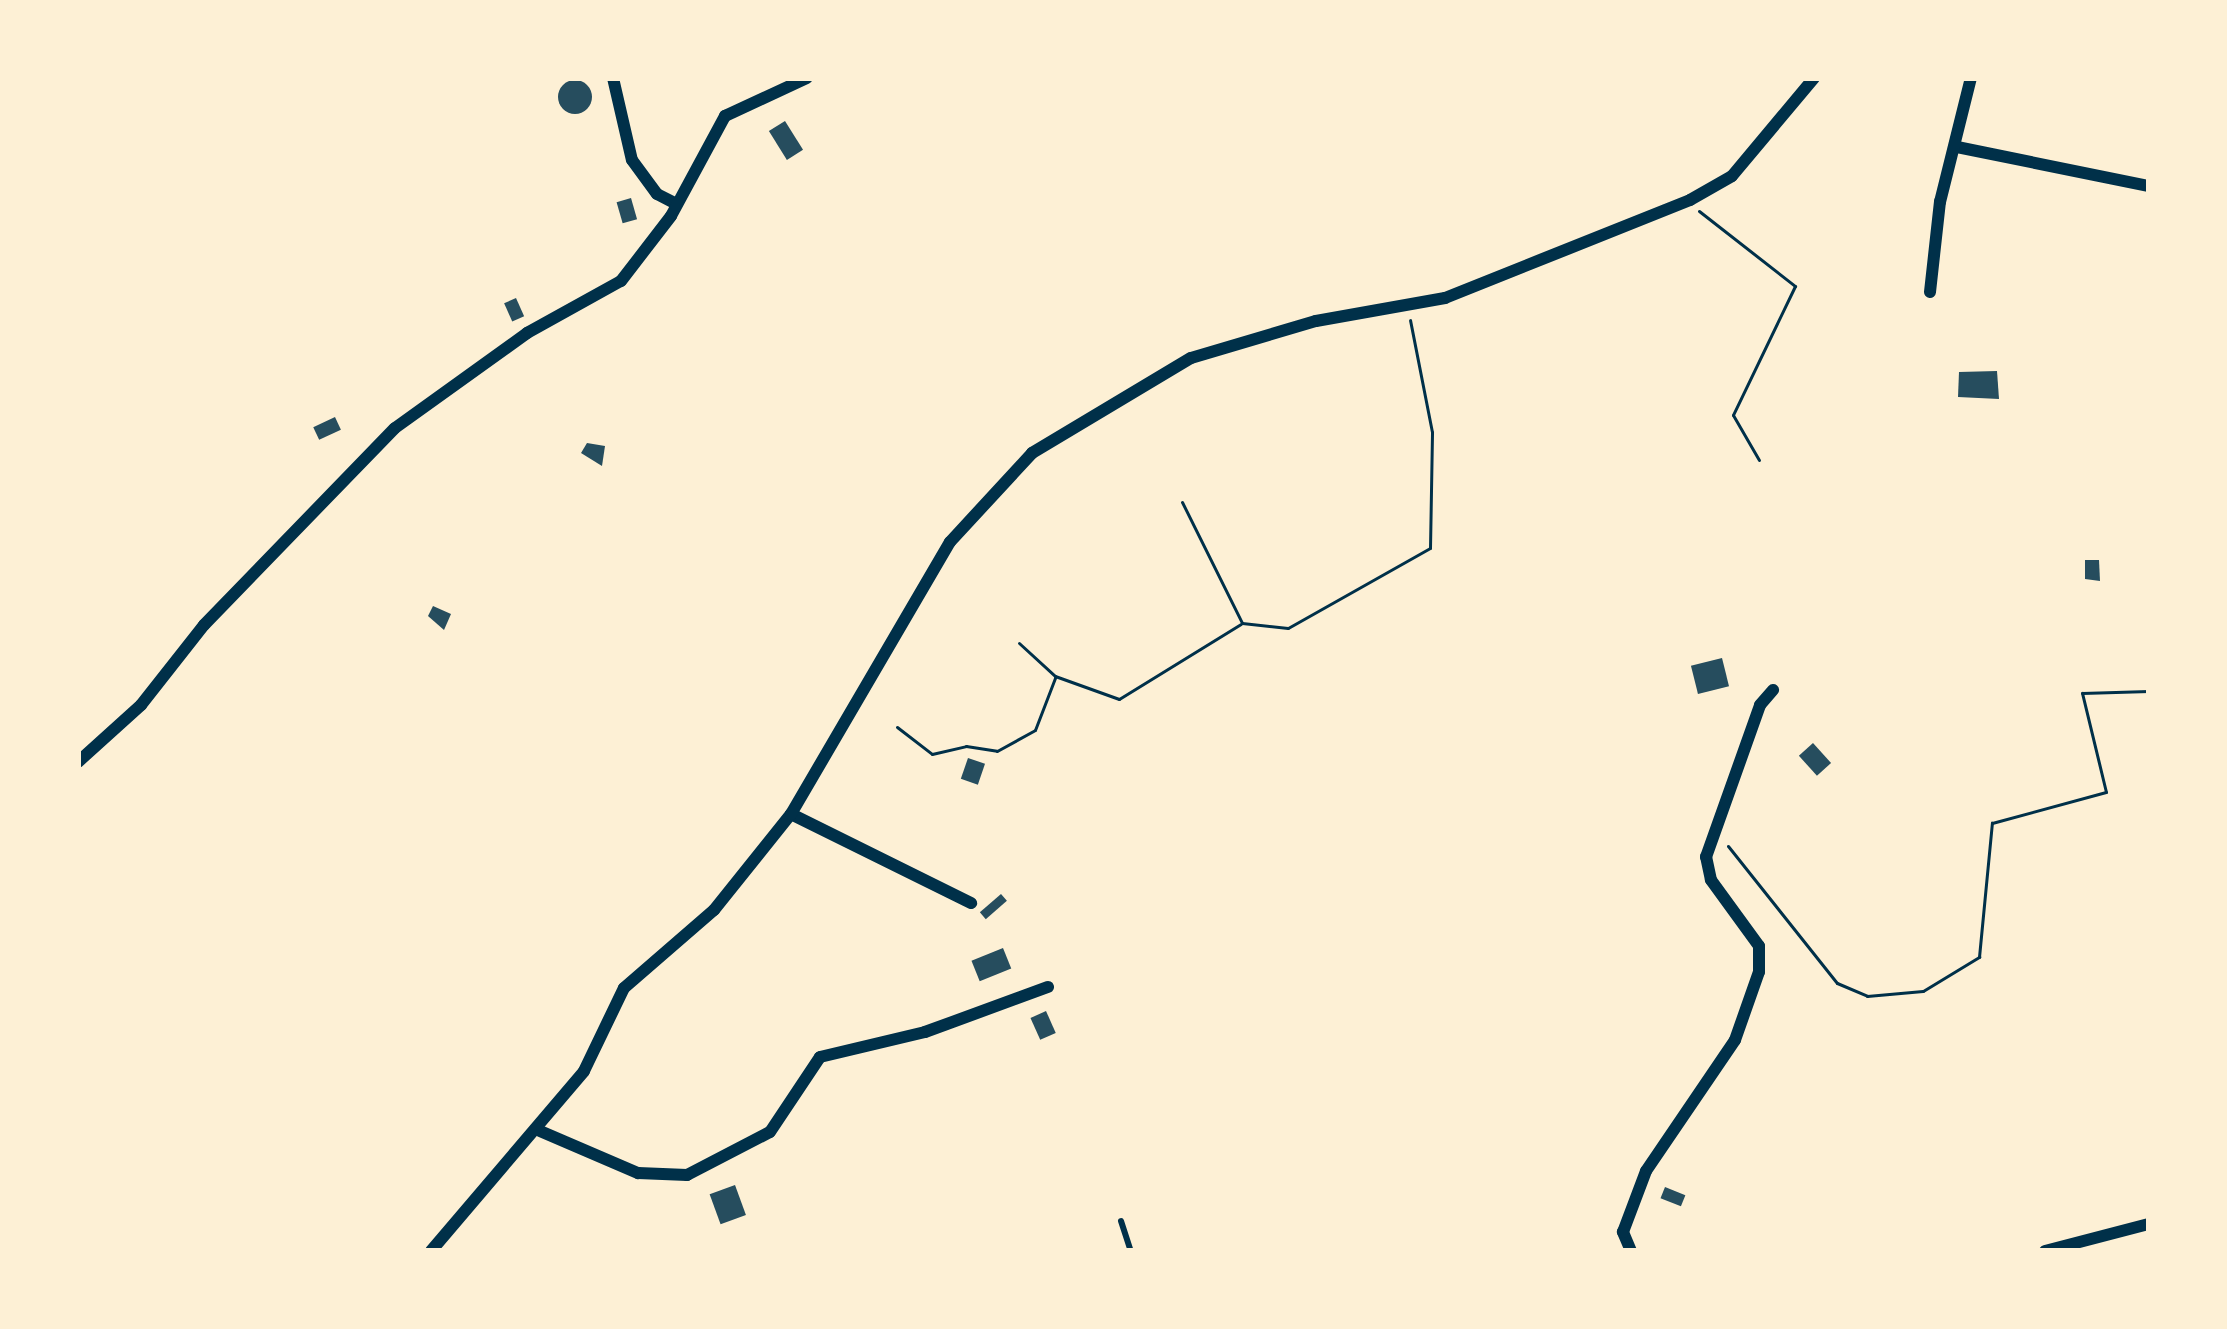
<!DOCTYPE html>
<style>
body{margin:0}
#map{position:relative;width:2227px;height:1329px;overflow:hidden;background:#fdf0d5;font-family:Inter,sans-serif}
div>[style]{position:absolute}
.building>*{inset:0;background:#264d5e;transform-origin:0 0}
.round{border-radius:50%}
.path>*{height:3px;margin:-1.5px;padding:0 1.5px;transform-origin:1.5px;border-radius:1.5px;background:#003049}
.service>*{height:6px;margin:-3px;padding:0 3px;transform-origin:3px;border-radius:3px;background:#003049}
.minor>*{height:12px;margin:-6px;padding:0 6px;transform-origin:6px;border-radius:6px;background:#003049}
span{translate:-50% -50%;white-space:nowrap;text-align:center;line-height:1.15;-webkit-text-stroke:10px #fdf0d5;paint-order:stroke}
.frame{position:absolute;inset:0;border:81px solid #fdf0d5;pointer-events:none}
</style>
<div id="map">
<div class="building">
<div class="round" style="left:558px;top:80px;width:34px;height:34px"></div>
<div style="left:785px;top:121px;width:34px;height:19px;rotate:58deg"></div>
<div style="left:631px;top:198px;width:22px;height:15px;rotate:74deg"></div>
<div style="left:516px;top:298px;width:20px;height:13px;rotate:66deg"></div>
<div style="clip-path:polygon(1997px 371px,1999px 399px,1958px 397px,1959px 372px)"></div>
<div style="left:335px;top:417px;width:14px;height:24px;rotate:65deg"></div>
<div style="clip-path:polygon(587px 443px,605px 446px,602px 466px,581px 453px)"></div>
<div style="clip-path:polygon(2085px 560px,2099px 560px,2100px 581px,2085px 579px)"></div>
<div style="clip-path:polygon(433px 606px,451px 614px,444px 630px,428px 616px)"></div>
<div style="left:1722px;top:658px;width:29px;height:32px;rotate:76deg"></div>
<div style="left:1813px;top:743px;width:27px;height:19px;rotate:48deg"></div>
<div style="left:968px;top:758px;width:18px;height:22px;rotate:19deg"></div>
<div style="left:1001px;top:894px;width:9px;height:28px;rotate:49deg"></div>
<div style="left:1003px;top:948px;width:22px;height:34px;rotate:68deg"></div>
<div style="left:1046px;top:1011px;width:24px;height:17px;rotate:66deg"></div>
<div style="left:735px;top:1185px;width:32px;height:27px;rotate:70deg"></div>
<div style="left:1665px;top:1187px;width:22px;height:12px;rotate:22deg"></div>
</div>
<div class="path">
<div style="left:1699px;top:211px;width:122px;rotate:38deg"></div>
<div style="left:1795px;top:286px;width:143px;rotate:115.7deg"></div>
<div style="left:1733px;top:415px;width:52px;rotate:60deg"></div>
<div style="left:1182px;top:502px;width:135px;rotate:63.6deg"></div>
<div style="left:1242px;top:623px;width:46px;rotate:6.2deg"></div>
<div style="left:1288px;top:628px;width:163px;rotate:-29.4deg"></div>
<div style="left:1430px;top:548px;width:116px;rotate:-89deg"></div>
<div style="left:1432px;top:432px;width:114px;rotate:-101.1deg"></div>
<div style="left:1019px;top:643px;width:49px;rotate:42.5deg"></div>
<div style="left:1055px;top:676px;width:68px;rotate:19.8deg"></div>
<div style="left:1119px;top:699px;width:143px;rotate:-31.6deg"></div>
<div style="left:897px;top:727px;width:44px;rotate:37.6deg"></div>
<div style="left:932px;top:754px;width:35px;rotate:-13deg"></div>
<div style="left:966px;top:746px;width:31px;rotate:9deg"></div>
<div style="left:997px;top:751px;width:43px;rotate:-28.9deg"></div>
<div style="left:1035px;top:730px;width:56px;rotate:-69deg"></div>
<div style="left:1728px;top:846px;width:175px;rotate:51.5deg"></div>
<div style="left:1837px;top:983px;width:33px;rotate:23deg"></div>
<div style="left:1867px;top:996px;width:56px;rotate:-5.1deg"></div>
<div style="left:1923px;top:991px;width:66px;rotate:-31.3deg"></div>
<div style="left:1979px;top:957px;width:135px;rotate:-84.5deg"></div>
<div style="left:1992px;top:823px;width:118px;rotate:-15.2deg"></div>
<div style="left:2106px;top:792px;width:102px;rotate:-103.6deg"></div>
<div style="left:2082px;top:693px;width:67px;rotate:-1.7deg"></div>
</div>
<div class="service">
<div style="left:1121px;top:1221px;width:32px;rotate:72deg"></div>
</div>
<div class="minor">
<div style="left:613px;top:78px;width:84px;rotate:77deg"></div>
<div style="left:632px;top:160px;width:42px;rotate:53.7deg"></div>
<div style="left:657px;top:194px;width:20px;rotate:27deg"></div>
<div style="left:1957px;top:147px;width:196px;rotate:11.5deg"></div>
<div style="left:1930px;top:292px;width:91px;rotate:-83.7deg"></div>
<div style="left:1940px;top:202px;width:128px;rotate:-76deg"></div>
<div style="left:78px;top:762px;width:85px;rotate:-42.1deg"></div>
<div style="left:141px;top:705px;width:102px;rotate:-51.8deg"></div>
<div style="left:204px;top:625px;width:274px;rotate:-45.9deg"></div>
<div style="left:395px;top:428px;width:163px;rotate:-35.7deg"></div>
<div style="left:527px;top:333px;width:107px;rotate:-29deg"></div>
<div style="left:621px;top:281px;width:82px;rotate:-52.4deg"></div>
<div style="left:671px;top:216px;width:114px;rotate:-61.6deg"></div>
<div style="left:725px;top:116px;width:90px;rotate:-24.9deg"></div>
<div style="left:791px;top:814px;width:201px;rotate:26.3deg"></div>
<div style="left:540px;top:1131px;width:107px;rotate:23.2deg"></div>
<div style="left:638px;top:1173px;width:49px;rotate:2.3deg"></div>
<div style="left:687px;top:1175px;width:93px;rotate:-27.4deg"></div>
<div style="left:770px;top:1132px;width:90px;rotate:-56.3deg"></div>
<div style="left:820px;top:1057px;width:108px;rotate:-13.4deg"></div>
<div style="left:925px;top:1032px;width:131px;rotate:-20.1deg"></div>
<div style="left:431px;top:1251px;width:236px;rotate:-49.6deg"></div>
<div style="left:584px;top:1071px;width:92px;rotate:-64.3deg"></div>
<div style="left:624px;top:988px;width:119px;rotate:-40.9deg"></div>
<div style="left:714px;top:910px;width:123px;rotate:-51.3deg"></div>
<div style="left:791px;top:814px;width:315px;rotate:-59.7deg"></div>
<div style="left:950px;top:542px;width:121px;rotate:-47.3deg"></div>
<div style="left:1032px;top:453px;width:185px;rotate:-30.9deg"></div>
<div style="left:1191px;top:358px;width:130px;rotate:-16.5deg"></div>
<div style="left:1316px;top:321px;width:131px;rotate:-10.1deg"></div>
<div style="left:1445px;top:298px;width:264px;rotate:-21.8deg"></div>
<div style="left:1690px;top:200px;width:48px;rotate:-29.7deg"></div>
<div style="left:1732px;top:176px;width:128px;rotate:-50.1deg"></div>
<div style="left:1631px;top:1251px;width:21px;rotate:-113deg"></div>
<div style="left:1623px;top:1232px;width:65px;rotate:-69.3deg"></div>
<div style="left:1646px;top:1171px;width:158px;rotate:-55.8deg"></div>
<div style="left:1735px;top:1040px;width:72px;rotate:-70.6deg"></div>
<div style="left:1759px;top:972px;width:26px;rotate:-90deg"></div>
<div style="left:1759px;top:946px;width:82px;rotate:-126deg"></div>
<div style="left:1711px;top:880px;width:24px;rotate:-102deg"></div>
<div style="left:1706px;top:857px;width:161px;rotate:-70.4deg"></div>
<div style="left:1760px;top:705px;width:20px;rotate:-49deg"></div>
<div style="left:2045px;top:1251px;width:107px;rotate:-14.6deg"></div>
</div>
<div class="frame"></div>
</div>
